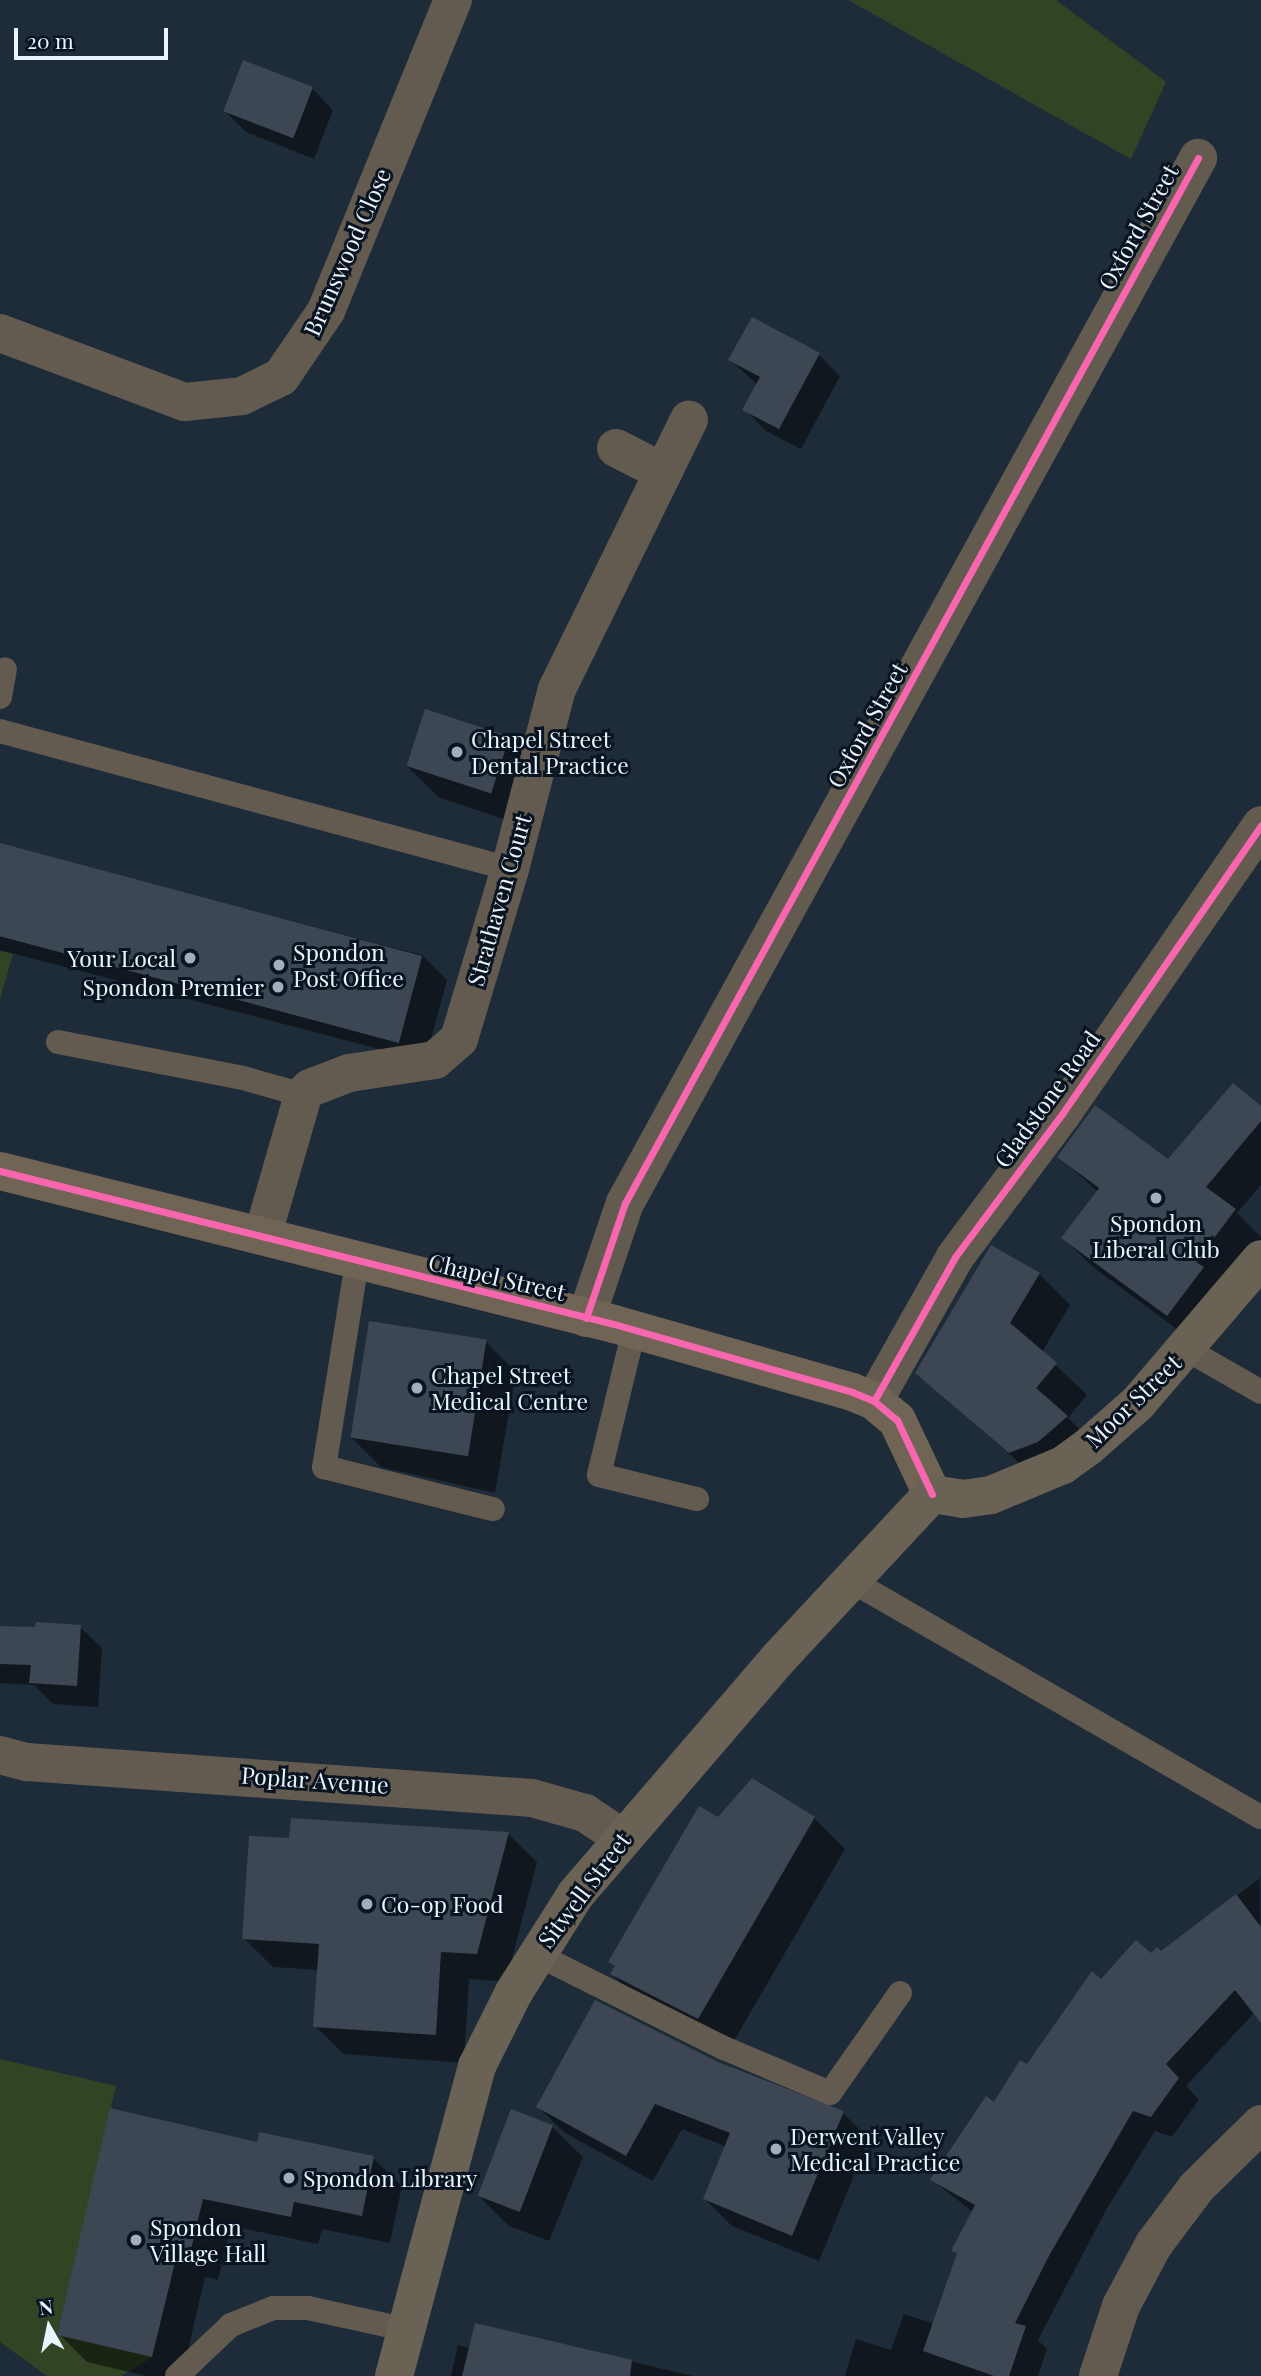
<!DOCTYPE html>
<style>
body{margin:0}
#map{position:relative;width:1261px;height:2376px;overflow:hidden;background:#1e2c3a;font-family:"Playfair Display",serif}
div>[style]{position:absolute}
.green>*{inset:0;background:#324424}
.shadow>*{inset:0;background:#0007}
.building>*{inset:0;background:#3c4753;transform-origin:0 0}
.lane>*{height:24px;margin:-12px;padding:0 12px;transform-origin:12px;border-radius:12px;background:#635b50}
.street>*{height:38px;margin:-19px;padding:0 19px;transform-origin:19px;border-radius:19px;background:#635b50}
.secondary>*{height:38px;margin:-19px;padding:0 19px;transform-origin:19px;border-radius:19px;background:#706455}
.primary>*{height:38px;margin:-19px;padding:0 19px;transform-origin:19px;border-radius:19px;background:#6a6254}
.cycleway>*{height:7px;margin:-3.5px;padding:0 3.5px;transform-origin:3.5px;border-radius:3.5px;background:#f766af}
.dots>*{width:19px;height:19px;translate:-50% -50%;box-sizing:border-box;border:4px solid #091420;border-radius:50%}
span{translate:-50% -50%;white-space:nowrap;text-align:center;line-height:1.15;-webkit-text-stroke:6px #091420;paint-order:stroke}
.street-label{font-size:23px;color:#eaf4ff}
.poi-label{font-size:23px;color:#eaf4ff}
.left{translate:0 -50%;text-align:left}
.right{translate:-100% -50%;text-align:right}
.north{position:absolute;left:14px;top:2292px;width:70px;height:70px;-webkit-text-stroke:5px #091420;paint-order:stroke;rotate:351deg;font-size:19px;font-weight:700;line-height:28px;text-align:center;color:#eaf4ff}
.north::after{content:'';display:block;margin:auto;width:24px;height:32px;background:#eaf4ff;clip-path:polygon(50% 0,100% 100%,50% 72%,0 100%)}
.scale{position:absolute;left:14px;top:28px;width:154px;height:32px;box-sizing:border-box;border:4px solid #eaf4ff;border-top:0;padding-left:9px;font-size:21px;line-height:24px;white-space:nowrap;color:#eaf4ff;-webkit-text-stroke:5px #091420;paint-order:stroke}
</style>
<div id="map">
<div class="green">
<div style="clip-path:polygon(848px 0,1056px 0,1166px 82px,1131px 159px)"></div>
<div style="clip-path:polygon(0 951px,13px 954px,0 999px)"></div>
<div style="clip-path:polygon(0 2059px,116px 2086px,57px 2335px,153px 2357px,121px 2376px,47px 2376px,0 2342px)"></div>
</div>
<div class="shadow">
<div style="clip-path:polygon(312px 88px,333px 110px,314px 159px,246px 132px,225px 111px)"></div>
<div style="clip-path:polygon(819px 355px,840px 376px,801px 449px,766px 431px,745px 409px,758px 385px,730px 360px)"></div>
<div style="clip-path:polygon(426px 711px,509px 738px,539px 769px,521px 825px,438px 797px,407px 766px)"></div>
<div style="clip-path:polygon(0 845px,422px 955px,447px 980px,425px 1061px,0 950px)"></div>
<div style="clip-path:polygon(1261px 1108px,1261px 1185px,1237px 1213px,1261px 1237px,1261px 1243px,1197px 1344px,1093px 1267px,1063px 1238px,1098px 1192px,1060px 1157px,1169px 1161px)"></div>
<div style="clip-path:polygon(1039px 1274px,1070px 1305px,1042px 1352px,1087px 1395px,1068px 1418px,1098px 1448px,1042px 1483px,918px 1373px)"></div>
<div style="clip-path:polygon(485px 1341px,516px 1372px,495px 1493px,381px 1467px,350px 1436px)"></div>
<div style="clip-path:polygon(80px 1627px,102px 1648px,98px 1707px,53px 1704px,34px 1685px,0 1683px,0 1628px)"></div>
<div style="clip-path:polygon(814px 1818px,845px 1849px,730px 2048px,643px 2005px,612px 1974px,616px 1967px,610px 1961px)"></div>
<div style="clip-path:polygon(508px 1834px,537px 1862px,506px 1982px,469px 1979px,464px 2063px,344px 2054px,315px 2026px,319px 1970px,273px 1967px,244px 1938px,291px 1840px)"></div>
<div style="clip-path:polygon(1260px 1878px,1261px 2018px,1255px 2012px,1186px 2086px,1199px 2100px,1172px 2137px,1155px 2131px,1106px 2210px,1038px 2340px,1047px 2349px,1038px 2376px,845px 2376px,856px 2339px,891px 2350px,904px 2314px,934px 2324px,958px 2255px,954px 2250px,973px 2212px,932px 2180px,995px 2104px,1101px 1981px,1161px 1953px)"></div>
<div style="clip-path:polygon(717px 2063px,843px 2113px,869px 2139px,819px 2261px,732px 2226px,705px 2199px,727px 2147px,682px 2129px,653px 2181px,565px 2133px,538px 2107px)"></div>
<div style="clip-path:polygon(552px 2127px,583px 2157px,549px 2241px,509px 2226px,478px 2195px)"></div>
<div style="clip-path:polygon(258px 2144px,373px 2158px,402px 2186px,390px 2243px,322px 2229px,318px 2244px,231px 2226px,218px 2280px,205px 2277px,182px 2376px,146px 2376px,87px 2362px,59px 2334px)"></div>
<div style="clip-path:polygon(476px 2325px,693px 2376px,451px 2376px,458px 2345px,470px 2348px)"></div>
</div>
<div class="building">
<div style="left:243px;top:60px;width:75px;height:55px;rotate:21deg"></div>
<div style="clip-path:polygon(752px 317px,820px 353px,779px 429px,742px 410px,760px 377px,728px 360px)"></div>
<div style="left:425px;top:709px;width:89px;height:60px;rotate:18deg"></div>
<div style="left:0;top:843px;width:437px;height:90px;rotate:15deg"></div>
<div style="clip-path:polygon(1233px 1083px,1261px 1106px,1261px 1121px,1206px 1187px,1236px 1209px,1196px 1262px,1204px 1267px,1167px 1316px,1061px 1238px,1099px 1188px,1057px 1157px,1095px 1105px,1168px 1159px)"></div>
<div style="clip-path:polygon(991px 1245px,1040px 1273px,1010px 1323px,1057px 1363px,1036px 1388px,1068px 1416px,1038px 1442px,1009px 1453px,915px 1373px)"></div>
<div style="left:369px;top:1321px;width:119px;height:118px;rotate:9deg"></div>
<div style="clip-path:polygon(36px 1622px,81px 1625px,77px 1686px,29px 1683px,31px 1665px,0 1664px,0 1626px,35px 1627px)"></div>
<div style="clip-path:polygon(752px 1778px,815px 1817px,698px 2019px,610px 1974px,615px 1966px,608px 1962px,699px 1806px,718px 1817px)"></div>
<div style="clip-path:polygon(291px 1818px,509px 1832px,477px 1954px,441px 1952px,436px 2035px,313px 2027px,319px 1944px,242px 1939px,249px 1836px,289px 1838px)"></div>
<div style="clip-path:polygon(1236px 1894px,1261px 1927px,1261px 2023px,1235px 1990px,1166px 2064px,1179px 2078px,1151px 2117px,1133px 2111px,1050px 2254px,1015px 2323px,1026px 2326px,1009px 2376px,994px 2376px,923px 2351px,957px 2253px,951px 2251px,975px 2205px,930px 2180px,986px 2096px,994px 2102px,1020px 2060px,1027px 2064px,1092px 1971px,1101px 1979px,1136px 1940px,1151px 1953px,1157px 1947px,1161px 1951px)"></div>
<div style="clip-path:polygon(595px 2000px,718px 2062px,844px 2111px,792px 2236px,703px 2199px,730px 2133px,655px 2104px,626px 2156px,536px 2107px)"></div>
<div style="clip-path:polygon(110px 2108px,257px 2142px,259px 2132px,374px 2156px,362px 2216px,294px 2202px,291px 2217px,203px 2199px,190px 2253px,178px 2250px,152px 2357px,57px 2335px)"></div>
<div style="left:511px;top:2109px;width:45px;height:93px;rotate:21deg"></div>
<div style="clip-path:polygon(475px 2323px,632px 2360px,630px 2376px,462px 2376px)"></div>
</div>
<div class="lane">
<div style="left:0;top:697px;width:28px;rotate:-80deg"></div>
<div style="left:0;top:731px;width:528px;rotate:15.14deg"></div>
<div style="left:58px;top:1042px;width:188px;rotate:11deg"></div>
<div style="left:243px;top:1078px;width:62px;rotate:15.8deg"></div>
<div style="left:357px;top:1262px;width:208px;rotate:99.1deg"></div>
<div style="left:324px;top:1467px;width:174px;rotate:14deg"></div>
<div style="left:634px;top:1330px;width:149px;rotate:103.6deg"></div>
<div style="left:599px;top:1475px;width:101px;rotate:13.8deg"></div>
<div style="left:1186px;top:1349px;width:86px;rotate:29.8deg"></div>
<div style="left:850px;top:1580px;width:474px;rotate:30deg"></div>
<div style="left:536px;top:1954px;width:210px;rotate:26.6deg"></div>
<div style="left:724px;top:2048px;width:115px;rotate:23deg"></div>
<div style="left:830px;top:2093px;width:122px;rotate:-55deg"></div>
<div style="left:177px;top:2376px;width:74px;rotate:-43.4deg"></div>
<div style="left:231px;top:2325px;width:45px;rotate:-22deg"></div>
<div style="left:273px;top:2308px;width:35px"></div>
<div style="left:308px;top:2308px;width:102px;rotate:12.4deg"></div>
</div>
<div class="street">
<div style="left:0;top:333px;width:197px;rotate:20.5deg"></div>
<div style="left:185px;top:402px;width:57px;rotate:-6deg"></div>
<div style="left:242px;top:396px;width:43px;rotate:-26deg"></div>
<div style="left:281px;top:377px;width:80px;rotate:-55.7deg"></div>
<div style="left:326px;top:311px;width:336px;rotate:-67.8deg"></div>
<div style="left:616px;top:448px;width:53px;rotate:27.1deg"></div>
<div style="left:263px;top:1234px;width:145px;rotate:-73.9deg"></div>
<div style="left:303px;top:1095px;width:10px;rotate:-45deg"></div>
<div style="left:310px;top:1088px;width:42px;rotate:-21deg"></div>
<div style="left:349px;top:1073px;width:87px;rotate:-8.6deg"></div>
<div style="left:435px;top:1060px;width:32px;rotate:-41deg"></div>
<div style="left:459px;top:1039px;width:177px;rotate:-73.3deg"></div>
<div style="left:510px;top:869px;width:186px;rotate:-75.4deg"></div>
<div style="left:557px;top:689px;width:300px;rotate:-63.9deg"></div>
<div style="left:586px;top:1318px;width:121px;rotate:-71.3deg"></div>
<div style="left:625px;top:1203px;width:1192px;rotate:-61.26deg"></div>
<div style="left:874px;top:1401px;width:165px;rotate:-60.6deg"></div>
<div style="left:955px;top:1257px;width:179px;rotate:-53.2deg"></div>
<div style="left:1062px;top:1114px;width:351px;rotate:-55.4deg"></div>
<div style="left:0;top:1755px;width:28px;rotate:15deg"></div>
<div style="left:27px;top:1762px;width:506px;rotate:4.08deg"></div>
<div style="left:532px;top:1798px;width:55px;rotate:15.8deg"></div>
<div style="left:585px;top:1813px;width:43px;rotate:33.7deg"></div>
<div style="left:1098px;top:2376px;width:74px;rotate:-71.8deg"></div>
<div style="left:1121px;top:2306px;width:70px;rotate:-62deg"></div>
<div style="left:1154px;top:2244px;width:71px;rotate:-53deg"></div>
<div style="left:1197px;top:2187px;width:90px;rotate:-44.5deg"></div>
</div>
<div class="secondary">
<div style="left:0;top:1171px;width:633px;rotate:13.99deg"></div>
<div style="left:614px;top:1324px;width:248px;rotate:15.9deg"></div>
<div style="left:852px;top:1392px;width:24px;rotate:22deg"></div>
<div style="left:874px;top:1401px;width:30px;rotate:40deg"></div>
<div style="left:897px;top:1420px;width:82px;rotate:64.7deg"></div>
</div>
<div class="primary">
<div style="left:394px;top:2376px;width:321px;rotate:-75deg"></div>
<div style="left:477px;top:2066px;width:83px;rotate:-63.4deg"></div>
<div style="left:514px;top:1992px;width:116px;rotate:-57.7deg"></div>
<div style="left:576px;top:1894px;width:310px;rotate:-49.3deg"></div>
<div style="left:778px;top:1659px;width:226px;rotate:-47deg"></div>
<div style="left:932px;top:1494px;width:31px;rotate:9deg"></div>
<div style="left:963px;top:1499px;width:28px;rotate:-8deg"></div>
<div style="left:991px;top:1495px;width:78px;rotate:-22.6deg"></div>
<div style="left:1063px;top:1465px;width:31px;rotate:-36deg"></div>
<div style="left:1088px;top:1447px;width:67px;rotate:-41.3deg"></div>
<div style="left:1138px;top:1403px;width:189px;rotate:-49.5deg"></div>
</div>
<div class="cycleway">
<div style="left:0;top:1171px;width:633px;rotate:13.99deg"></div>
<div style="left:614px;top:1324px;width:248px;rotate:15.9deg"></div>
<div style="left:852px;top:1392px;width:24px;rotate:22deg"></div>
<div style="left:874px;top:1401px;width:30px;rotate:40deg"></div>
<div style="left:897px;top:1420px;width:82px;rotate:64.7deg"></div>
<div style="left:586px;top:1318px;width:121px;rotate:-71.3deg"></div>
<div style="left:625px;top:1203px;width:1192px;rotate:-61.26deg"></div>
<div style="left:874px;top:1401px;width:165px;rotate:-60.6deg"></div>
<div style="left:955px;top:1257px;width:179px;rotate:-53.2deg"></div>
<div style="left:1062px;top:1114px;width:351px;rotate:-55.4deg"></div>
</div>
<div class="dots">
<div style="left:457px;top:752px;background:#a3aeba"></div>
<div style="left:190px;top:958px;background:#a3aeba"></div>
<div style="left:279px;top:965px;background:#a3aeba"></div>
<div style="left:278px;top:987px;background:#a3aeba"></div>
<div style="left:1156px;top:1198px;background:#a3aeba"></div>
<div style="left:417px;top:1388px;background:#a3aeba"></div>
<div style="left:367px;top:1904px;background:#a3aeba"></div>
<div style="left:776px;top:2149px;background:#a3aeba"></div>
<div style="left:289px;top:2178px;background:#a3aeba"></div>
<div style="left:136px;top:2240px;background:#a3aeba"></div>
</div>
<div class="street-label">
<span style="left:1138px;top:227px;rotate:-61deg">Oxford Street</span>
<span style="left:347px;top:252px;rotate:-66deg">Brunswood Close</span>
<span style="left:867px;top:725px;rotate:-61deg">Oxford Street</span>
<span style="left:499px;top:900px;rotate:-74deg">Strathaven Court</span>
<span style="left:1047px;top:1099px;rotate:-54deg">Gladstone Road</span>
<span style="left:497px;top:1277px;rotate:13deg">Chapel Street</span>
<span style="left:1133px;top:1401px;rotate:-44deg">Moor Street</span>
<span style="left:315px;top:1780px;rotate:4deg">Poplar Avenue</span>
<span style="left:584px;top:1890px;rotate:-53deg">Sitwell Street</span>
</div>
<div class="poi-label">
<span class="left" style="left:471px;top:752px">Chapel Street<br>Dental Practice</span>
<span class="left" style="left:293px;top:965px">Spondon<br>Post Office</span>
<span class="right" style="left:176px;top:958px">Your Local</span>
<span class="right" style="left:264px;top:987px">Spondon Premier</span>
<span style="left:1156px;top:1236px">Spondon<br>Liberal Club</span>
<span class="left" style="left:431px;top:1388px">Chapel Street<br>Medical Centre</span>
<span class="left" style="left:381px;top:1904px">Co-op Food</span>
<span class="left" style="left:790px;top:2149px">Derwent Valley<br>Medical Practice</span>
<span class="left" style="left:303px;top:2178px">Spondon Library</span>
<span class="left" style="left:150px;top:2240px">Spondon<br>Village Hall</span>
</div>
<div class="north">N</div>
<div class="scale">20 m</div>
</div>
